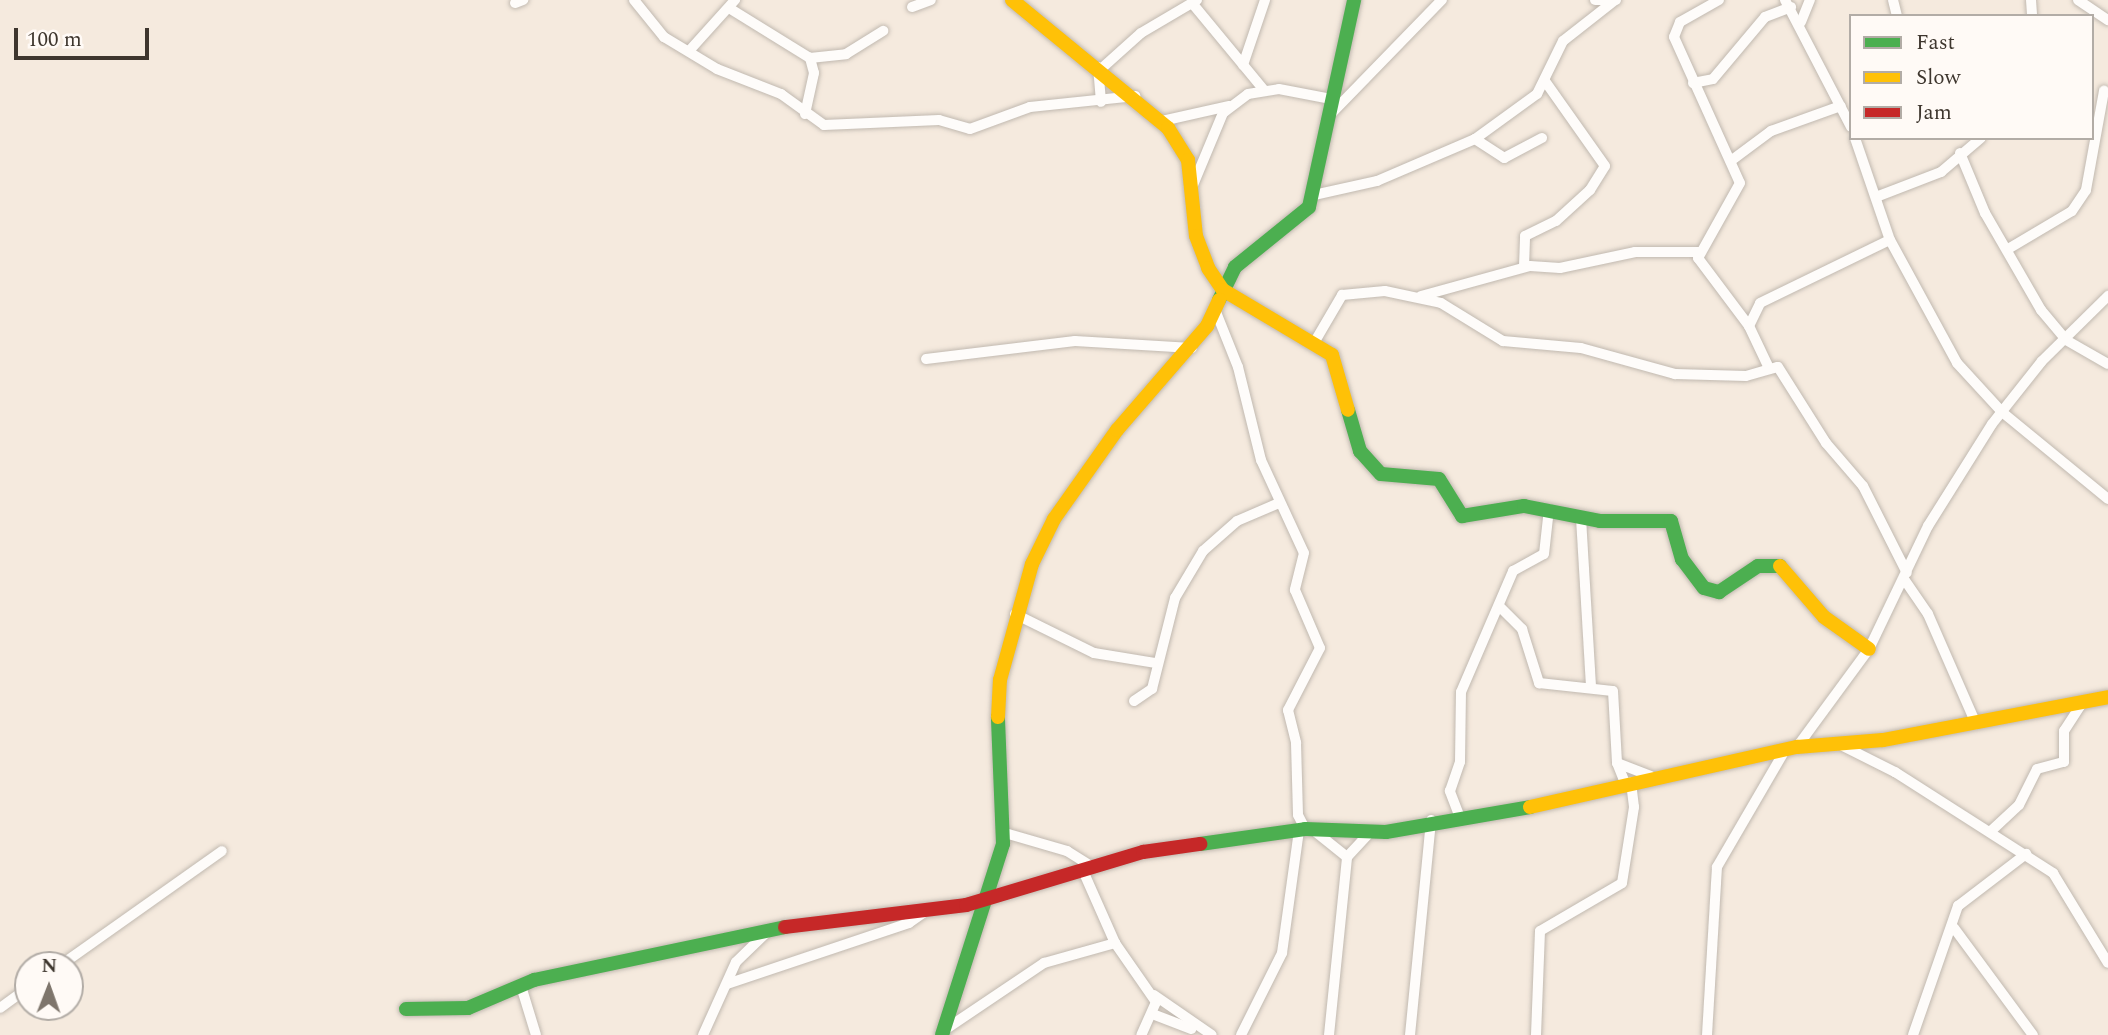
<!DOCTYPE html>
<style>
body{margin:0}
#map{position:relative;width:2108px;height:1035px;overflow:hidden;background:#f5eade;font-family:Spectral,serif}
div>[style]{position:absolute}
.roads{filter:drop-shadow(0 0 2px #c1b9b0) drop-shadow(0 0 2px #c1b9b0)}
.street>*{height:10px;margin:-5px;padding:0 5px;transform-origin:5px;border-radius:5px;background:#fefcfa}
.fast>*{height:14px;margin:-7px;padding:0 7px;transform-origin:7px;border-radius:7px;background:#4caf50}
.slow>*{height:14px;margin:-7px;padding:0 7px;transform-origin:7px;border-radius:7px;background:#ffc107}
.jam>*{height:14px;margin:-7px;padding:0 7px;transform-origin:7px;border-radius:7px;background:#c62828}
span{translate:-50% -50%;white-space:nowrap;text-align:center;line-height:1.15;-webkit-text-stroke:5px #fffaf6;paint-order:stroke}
.legend{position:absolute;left:1849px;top:14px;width:245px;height:126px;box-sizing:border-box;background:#fffaf6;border:2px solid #b2aca6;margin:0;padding:9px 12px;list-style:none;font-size:21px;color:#3e362e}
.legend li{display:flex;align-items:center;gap:14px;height:35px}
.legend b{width:35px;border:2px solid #b2aca6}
.north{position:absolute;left:14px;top:951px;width:70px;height:70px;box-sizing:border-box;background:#fffaf6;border:2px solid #b2aca6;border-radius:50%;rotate:1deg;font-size:19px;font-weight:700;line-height:28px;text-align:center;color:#3e362e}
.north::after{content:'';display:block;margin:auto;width:24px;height:32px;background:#7e756c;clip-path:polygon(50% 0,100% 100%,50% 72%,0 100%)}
.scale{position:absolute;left:14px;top:28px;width:135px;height:32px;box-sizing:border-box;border:4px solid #3e362e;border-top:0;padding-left:9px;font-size:21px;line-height:24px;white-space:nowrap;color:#3e362e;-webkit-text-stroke:5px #fffaf6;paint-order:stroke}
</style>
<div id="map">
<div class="roads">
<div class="street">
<div style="left:634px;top:0;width:48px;rotate:51deg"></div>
<div style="left:664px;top:37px;width:62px;rotate:31.1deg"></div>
<div style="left:717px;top:69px;width:69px;rotate:21.3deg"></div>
<div style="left:781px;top:94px;width:53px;rotate:35.8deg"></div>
<div style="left:824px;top:125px;width:115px;rotate:-2.5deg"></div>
<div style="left:939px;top:120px;width:32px;rotate:16deg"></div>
<div style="left:970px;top:129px;width:64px;rotate:-20.1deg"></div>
<div style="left:1030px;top:107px;width:106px;rotate:-6deg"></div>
<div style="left:1595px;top:0;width:21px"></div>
<div style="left:1719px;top:0;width:45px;rotate:150.6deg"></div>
<div style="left:1680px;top:22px;width:16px;rotate:112deg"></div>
<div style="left:1674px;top:37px;width:160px;rotate:65.7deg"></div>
<div style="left:1740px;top:183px;width:86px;rotate:119.2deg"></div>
<div style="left:1698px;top:258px;width:85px;rotate:53.1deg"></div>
<div style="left:1749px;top:326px;width:44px;rotate:64.6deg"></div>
<div style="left:1785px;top:0;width:143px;rotate:62.5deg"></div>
<div style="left:1893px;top:0;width:16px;rotate:76deg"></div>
<div style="left:2031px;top:0;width:16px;rotate:86deg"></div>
<div style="left:2078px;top:0;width:36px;rotate:34deg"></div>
<div style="left:515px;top:3px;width:9px;rotate:-21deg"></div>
<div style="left:1192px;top:3px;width:113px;rotate:50.4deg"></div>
<div style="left:912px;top:7px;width:20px;rotate:-20deg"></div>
<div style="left:729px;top:8px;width:95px;rotate:31.7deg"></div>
<div style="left:810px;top:58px;width:36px;rotate:-6deg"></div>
<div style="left:846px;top:54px;width:44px;rotate:-31.9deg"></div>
<div style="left:1801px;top:22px;width:24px;rotate:-68deg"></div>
<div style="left:689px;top:51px;width:69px;rotate:-48deg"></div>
<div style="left:1243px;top:65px;width:69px;rotate:-71.3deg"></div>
<div style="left:1098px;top:67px;width:35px;rotate:85deg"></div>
<div style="left:1102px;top:68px;width:52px;rotate:-41.9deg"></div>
<div style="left:1141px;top:33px;width:65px;rotate:-30.5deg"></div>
<div style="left:1693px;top:83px;width:20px;rotate:-11deg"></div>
<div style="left:1713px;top:79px;width:81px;rotate:-50deg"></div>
<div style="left:1765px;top:17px;width:28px;rotate:-21deg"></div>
<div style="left:805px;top:114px;width:42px;rotate:-77.6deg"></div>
<div style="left:814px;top:73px;width:16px;rotate:-105deg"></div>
<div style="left:1329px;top:116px;width:162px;rotate:-45.8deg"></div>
<div style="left:1162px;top:121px;width:69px;rotate:-12.6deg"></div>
<div style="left:1855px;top:138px;width:108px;rotate:71.1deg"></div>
<div style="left:1890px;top:240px;width:140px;rotate:61.4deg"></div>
<div style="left:1957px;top:363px;width:67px;rotate:47.4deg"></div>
<div style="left:2002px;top:412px;width:137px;rotate:39.4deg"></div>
<div style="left:1475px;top:139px;width:35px;rotate:33deg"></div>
<div style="left:1504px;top:158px;width:43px;rotate:-27.8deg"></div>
<div style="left:1960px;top:153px;width:65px;rotate:67.4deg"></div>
<div style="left:1985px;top:213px;width:112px;rotate:60deg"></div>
<div style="left:2041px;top:310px;width:39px;rotate:50deg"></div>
<div style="left:2066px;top:340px;width:48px;rotate:29.7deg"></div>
<div style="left:1732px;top:160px;width:49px;rotate:-36.6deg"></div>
<div style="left:1771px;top:131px;width:74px;rotate:-19.7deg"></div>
<div style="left:1193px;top:185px;width:78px;rotate:-67.4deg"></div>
<div style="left:1223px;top:113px;width:31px;rotate:-37deg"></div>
<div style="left:1248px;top:94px;width:31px;rotate:-9deg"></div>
<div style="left:1279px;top:89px;width:53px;rotate:10.9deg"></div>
<div style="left:1314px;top:195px;width:65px;rotate:-12.5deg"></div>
<div style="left:1377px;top:181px;width:107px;rotate:-23.2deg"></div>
<div style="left:1475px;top:139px;width:77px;rotate:-36deg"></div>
<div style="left:1537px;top:94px;width:59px;rotate:-63.9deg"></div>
<div style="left:1563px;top:41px;width:65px;rotate:-38.1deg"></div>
<div style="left:1876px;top:197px;width:70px;rotate:-21deg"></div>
<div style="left:1941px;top:172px;width:52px;rotate:-40.4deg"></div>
<div style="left:2008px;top:249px;width:74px;rotate:-30.7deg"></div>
<div style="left:2072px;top:211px;width:25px;rotate:-56deg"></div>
<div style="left:2086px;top:190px;width:101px;rotate:-79.7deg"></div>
<div style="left:1524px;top:267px;width:31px;rotate:-88deg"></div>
<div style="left:1525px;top:236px;width:34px;rotate:-26deg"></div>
<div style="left:1556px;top:221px;width:46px;rotate:-42.4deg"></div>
<div style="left:1590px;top:190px;width:28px;rotate:-58deg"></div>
<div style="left:1605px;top:166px;width:104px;rotate:-125.2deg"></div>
<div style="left:1421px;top:296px;width:113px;rotate:-15.4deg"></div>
<div style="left:1530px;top:266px;width:30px;rotate:4deg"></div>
<div style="left:1560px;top:268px;width:77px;rotate:-12deg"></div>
<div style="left:1635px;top:252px;width:64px"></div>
<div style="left:1216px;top:312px;width:59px;rotate:68.2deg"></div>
<div style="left:1238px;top:367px;width:96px;rotate:76.1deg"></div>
<div style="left:1261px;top:460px;width:102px;rotate:65.2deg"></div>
<div style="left:1304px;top:553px;width:38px;rotate:104deg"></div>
<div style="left:1295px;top:590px;width:63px;rotate:66.7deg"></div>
<div style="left:1320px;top:648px;width:70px;rotate:117.3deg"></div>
<div style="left:1288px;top:710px;width:34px;rotate:76deg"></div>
<div style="left:1296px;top:743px;width:72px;rotate:88.4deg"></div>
<div style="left:1298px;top:815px;width:16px;rotate:63deg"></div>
<div style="left:1749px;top:326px;width:25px;rotate:-64deg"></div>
<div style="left:1760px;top:303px;width:144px;rotate:-25.9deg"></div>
<div style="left:1314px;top:343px;width:56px;rotate:-59.7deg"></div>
<div style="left:1342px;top:295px;width:43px;rotate:-5.3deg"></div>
<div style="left:1385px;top:291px;width:57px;rotate:12.1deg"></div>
<div style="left:1441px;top:303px;width:73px;rotate:31.5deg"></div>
<div style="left:1503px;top:341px;width:78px;rotate:5.1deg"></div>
<div style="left:1581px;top:348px;width:98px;rotate:15.5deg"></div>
<div style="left:1675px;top:374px;width:71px;rotate:1.6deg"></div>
<div style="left:1746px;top:376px;width:33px;rotate:-16deg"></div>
<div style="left:1778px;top:367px;width:90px;rotate:57.7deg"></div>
<div style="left:1826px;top:443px;width:57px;rotate:49.3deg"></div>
<div style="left:1863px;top:486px;width:97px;rotate:63.2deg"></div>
<div style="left:926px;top:359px;width:150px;rotate:-6.9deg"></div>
<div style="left:1075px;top:341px;width:117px;rotate:3.4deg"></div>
<div style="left:1581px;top:518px;width:167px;rotate:86.6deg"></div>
<div style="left:1904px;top:579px;width:42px;rotate:55.6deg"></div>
<div style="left:1928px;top:614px;width:120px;rotate:66.4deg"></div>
<div style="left:1499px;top:606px;width:33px;rotate:45deg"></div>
<div style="left:1522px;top:629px;width:57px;rotate:72.5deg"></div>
<div style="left:1539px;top:683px;width:74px;rotate:6.2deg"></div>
<div style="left:1613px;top:691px;width:72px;rotate:86.8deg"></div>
<div style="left:1617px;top:763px;width:22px;rotate:68deg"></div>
<div style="left:1015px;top:614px;width:88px;rotate:26.3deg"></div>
<div style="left:1094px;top:653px;width:63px;rotate:9.2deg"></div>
<div style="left:1134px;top:701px;width:22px;rotate:-34deg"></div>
<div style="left:1152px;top:689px;width:94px;rotate:-75.8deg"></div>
<div style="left:1175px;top:598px;width:55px;rotate:-59.2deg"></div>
<div style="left:1203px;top:551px;width:45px;rotate:-41.4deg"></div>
<div style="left:1237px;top:521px;width:46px;rotate:-23.2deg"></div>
<div style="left:1839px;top:744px;width:63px;rotate:26.6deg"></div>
<div style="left:1895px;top:772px;width:188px;rotate:32.6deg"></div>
<div style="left:2053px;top:873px;width:105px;rotate:58.6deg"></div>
<div style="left:1797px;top:747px;width:122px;rotate:-53.7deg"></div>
<div style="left:1869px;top:649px;width:136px;rotate:-64.4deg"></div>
<div style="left:1928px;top:526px;width:120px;rotate:-57.9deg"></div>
<div style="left:1992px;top:424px;width:80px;rotate:-51.6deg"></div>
<div style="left:2042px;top:361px;width:93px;rotate:-44.6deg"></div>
<div style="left:1617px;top:763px;width:36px;rotate:21deg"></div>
<div style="left:1459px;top:815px;width:26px;rotate:-111deg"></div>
<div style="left:1450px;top:791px;width:31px;rotate:-71deg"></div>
<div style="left:1460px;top:762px;width:70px;rotate:-89.2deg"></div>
<div style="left:1461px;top:692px;width:132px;rotate:-66.7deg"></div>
<div style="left:1513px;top:571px;width:35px;rotate:-29deg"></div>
<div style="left:1544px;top:554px;width:45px;rotate:-83.7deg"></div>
<div style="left:1312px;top:829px;width:45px;rotate:38.7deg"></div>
<div style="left:1991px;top:831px;width:38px;rotate:-43deg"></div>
<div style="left:2019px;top:805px;width:40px;rotate:-63.4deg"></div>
<div style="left:2037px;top:769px;width:28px;rotate:-15deg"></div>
<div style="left:2064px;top:762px;width:31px;rotate:-90deg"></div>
<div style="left:2064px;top:731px;width:35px;rotate:-57deg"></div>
<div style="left:1005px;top:833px;width:65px;rotate:16.2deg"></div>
<div style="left:1067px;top:851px;width:32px;rotate:32deg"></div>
<div style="left:1084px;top:873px;width:77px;rotate:66.1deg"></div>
<div style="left:1115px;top:943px;width:72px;rotate:55.2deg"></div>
<div style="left:1156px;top:1002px;width:36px;rotate:114deg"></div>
<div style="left:1954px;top:928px;width:133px;rotate:53.6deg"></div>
<div style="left:61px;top:965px;width:197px;rotate:-35.3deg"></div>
<div style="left:727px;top:984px;width:192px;rotate:-18.5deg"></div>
<div style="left:909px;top:923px;width:24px;rotate:-35deg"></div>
<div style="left:521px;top:986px;width:51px;rotate:73deg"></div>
<div style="left:1154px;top:995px;width:70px;rotate:34.6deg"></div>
<div style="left:0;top:1008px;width:34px;rotate:-36deg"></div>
<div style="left:1155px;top:1015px;width:39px;rotate:21deg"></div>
<div style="left:943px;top:1031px;width:122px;rotate:-34deg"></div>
<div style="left:1044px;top:963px;width:74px;rotate:-15.7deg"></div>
<div style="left:703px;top:1035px;width:80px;rotate:-65.7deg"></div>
<div style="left:736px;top:962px;width:43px;rotate:-44.1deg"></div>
<div style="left:1241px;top:1035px;width:92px;rotate:-63.4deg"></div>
<div style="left:1282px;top:953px;width:124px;rotate:-82.1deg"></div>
<div style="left:1329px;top:1035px;width:179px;rotate:-84.2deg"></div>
<div style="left:1347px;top:857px;width:33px;rotate:-47deg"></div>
<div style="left:1410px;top:1035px;width:216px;rotate:-84.4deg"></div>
<div style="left:1536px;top:1035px;width:104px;rotate:-87.8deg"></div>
<div style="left:1540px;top:931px;width:95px;rotate:-30.3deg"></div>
<div style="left:1622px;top:883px;width:77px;rotate:-81deg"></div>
<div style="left:1634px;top:807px;width:25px;rotate:-97deg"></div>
<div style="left:1707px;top:1035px;width:168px;rotate:-86.6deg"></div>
<div style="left:1717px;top:867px;width:135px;rotate:-59.8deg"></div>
<div style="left:1913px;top:1035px;width:137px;rotate:-70.8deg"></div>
<div style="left:1958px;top:906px;width:86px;rotate:-37.4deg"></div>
</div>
<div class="fast">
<div style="left:1219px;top:300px;width:37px;rotate:-64deg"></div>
<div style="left:1235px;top:267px;width:95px;rotate:-39deg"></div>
<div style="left:1309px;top:207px;width:212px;rotate:-77.7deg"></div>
<div style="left:1348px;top:410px;width:43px;rotate:73.7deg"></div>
<div style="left:1360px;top:451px;width:31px;rotate:48deg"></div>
<div style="left:1381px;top:474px;width:58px;rotate:4.9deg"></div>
<div style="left:1439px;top:479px;width:44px;rotate:58.1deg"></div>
<div style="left:1462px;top:516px;width:63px;rotate:-9.2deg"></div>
<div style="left:1524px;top:506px;width:77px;rotate:11.2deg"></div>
<div style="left:1600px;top:521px;width:71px"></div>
<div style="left:1671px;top:521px;width:40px;rotate:74deg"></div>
<div style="left:1682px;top:559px;width:36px;rotate:53deg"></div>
<div style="left:1704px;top:588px;width:16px;rotate:15deg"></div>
<div style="left:1719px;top:592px;width:47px;rotate:-33.7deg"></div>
<div style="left:1758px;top:566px;width:22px"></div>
<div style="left:1200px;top:844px;width:106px;rotate:-8.1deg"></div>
<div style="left:1305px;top:829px;width:81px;rotate:2.1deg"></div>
<div style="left:1386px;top:832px;width:146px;rotate:-9.8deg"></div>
<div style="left:406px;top:1009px;width:62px;rotate:-0.9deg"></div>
<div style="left:468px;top:1008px;width:72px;rotate:-23deg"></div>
<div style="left:534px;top:980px;width:257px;rotate:-11.9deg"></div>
<div style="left:942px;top:1035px;width:201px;rotate:-72.3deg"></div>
<div style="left:1003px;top:844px;width:127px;rotate:-92.3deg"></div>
</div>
<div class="slow">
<div style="left:1012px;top:0;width:202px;rotate:39.4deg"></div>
<div style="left:1168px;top:128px;width:38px;rotate:58deg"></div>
<div style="left:1188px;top:160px;width:76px;rotate:84deg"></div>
<div style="left:1196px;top:236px;width:34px;rotate:69deg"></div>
<div style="left:1208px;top:268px;width:27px;rotate:56deg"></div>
<div style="left:1223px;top:290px;width:127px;rotate:30.8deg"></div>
<div style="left:1332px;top:355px;width:57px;rotate:73.8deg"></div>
<div style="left:1780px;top:566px;width:67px;rotate:49.2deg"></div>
<div style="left:1824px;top:617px;width:55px;rotate:35.4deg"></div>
<div style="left:998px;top:717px;width:37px;rotate:-87deg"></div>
<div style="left:1000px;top:680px;width:120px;rotate:-74.6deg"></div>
<div style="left:1032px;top:564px;width:50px;rotate:-63.9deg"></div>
<div style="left:1054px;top:519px;width:109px;rotate:-54.7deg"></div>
<div style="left:1117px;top:430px;width:138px;rotate:-49.1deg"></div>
<div style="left:1207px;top:326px;width:29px;rotate:-65deg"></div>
<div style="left:1530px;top:807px;width:274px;rotate:-12.7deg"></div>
<div style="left:1797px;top:747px;width:86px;rotate:-4.7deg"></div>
<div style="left:1883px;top:740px;width:229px;rotate:-10.8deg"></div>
</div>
<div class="jam">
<div style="left:785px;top:927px;width:182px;rotate:-6.9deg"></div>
<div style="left:966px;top:905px;width:185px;rotate:-16.7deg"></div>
<div style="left:1143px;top:852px;width:58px;rotate:-8deg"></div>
</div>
</div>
<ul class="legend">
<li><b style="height:9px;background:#4caf50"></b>Fast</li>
<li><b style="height:9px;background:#ffc107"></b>Slow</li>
<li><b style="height:9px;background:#c62828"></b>Jam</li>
</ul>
<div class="north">N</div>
<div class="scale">100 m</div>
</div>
